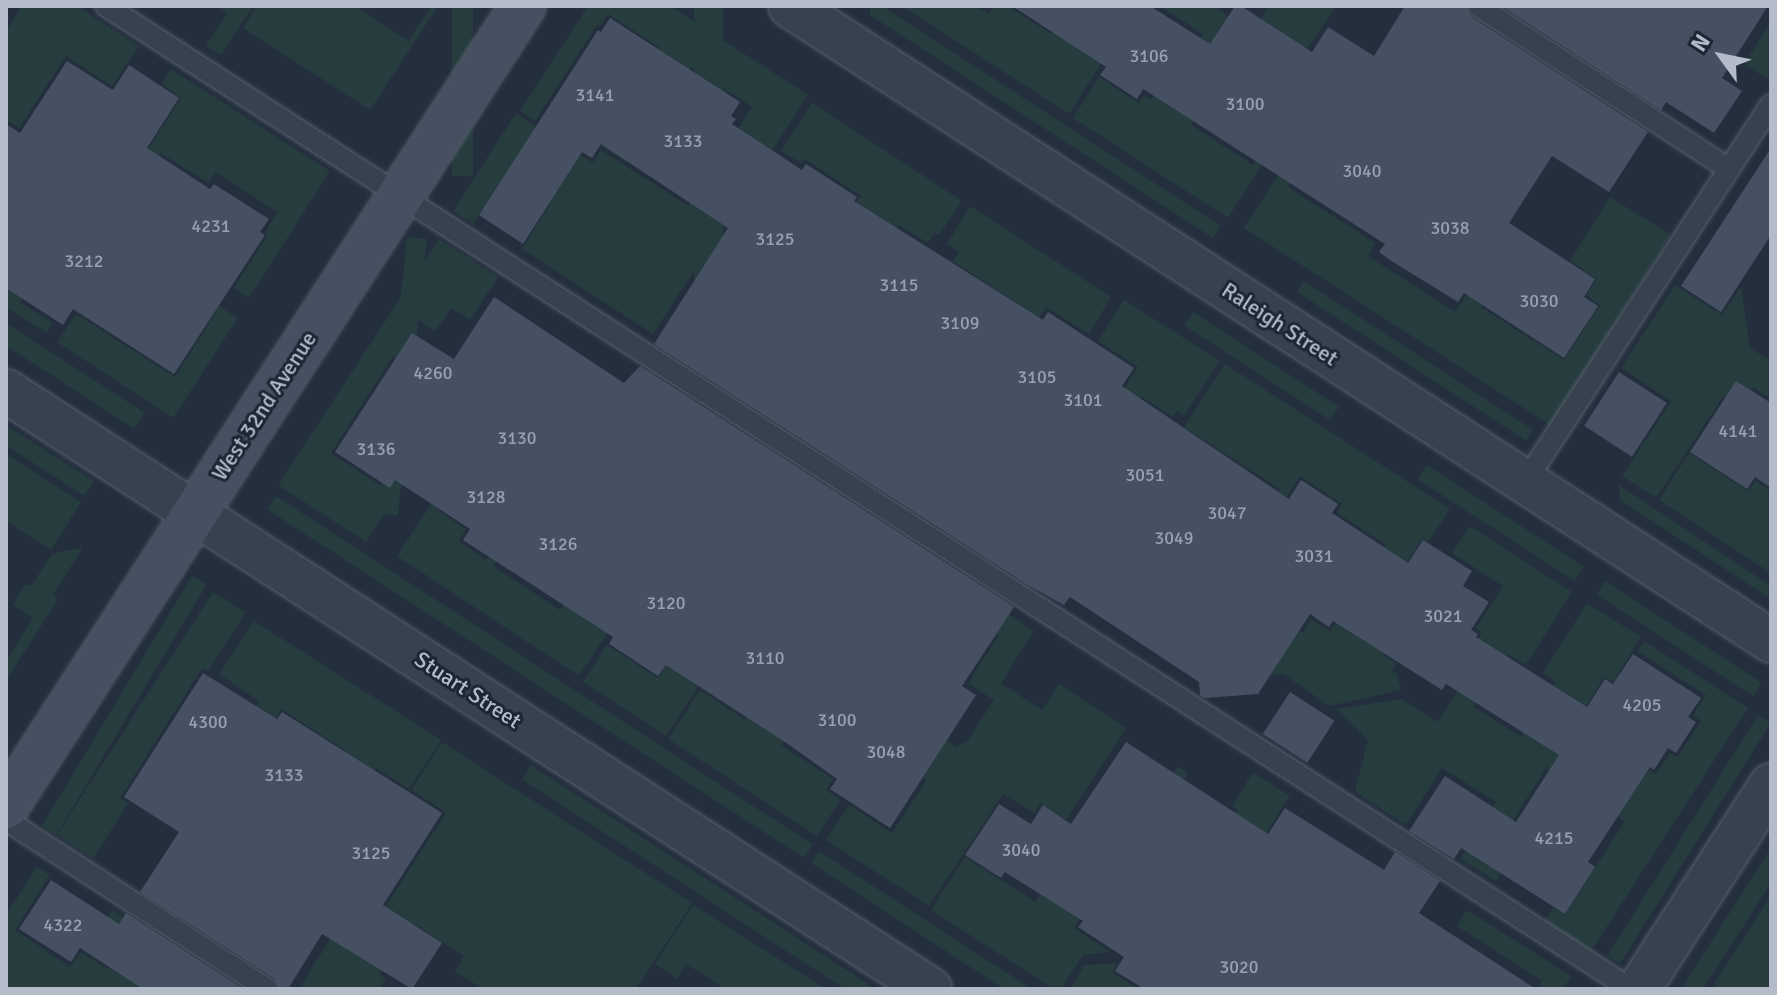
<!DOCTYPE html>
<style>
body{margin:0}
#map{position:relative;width:1777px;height:995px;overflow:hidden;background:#242f3e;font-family:Signika,sans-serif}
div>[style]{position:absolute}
.green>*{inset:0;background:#263c3f;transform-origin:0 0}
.building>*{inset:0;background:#455162;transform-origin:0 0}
.roads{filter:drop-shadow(0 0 2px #565f6c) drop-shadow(0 0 2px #565f6c)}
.lane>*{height:20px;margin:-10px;padding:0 10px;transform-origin:10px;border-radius:10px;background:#38414e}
.street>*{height:42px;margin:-21px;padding:0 21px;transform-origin:21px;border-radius:21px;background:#38414e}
.secondary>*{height:44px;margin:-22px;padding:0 22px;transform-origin:22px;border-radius:22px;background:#465061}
span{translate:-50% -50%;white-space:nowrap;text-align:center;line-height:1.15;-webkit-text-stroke:6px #1d2633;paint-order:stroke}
.number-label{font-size:18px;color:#98a1af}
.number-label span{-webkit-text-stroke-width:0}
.street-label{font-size:22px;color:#b4bcc9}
.frame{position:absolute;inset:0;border:8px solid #b4bcc9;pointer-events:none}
.north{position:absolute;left:1681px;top:16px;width:80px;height:80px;-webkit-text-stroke:6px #1d2633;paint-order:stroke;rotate:303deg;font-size:22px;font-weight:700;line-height:32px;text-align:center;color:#b4bcc9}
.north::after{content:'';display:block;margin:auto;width:28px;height:36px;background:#b4bcc9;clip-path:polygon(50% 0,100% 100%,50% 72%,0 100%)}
</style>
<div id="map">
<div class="green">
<div style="clip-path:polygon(22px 6px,77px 6px,139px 46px,112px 86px,66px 56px,19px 128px,6px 120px,6px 31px)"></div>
<div style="clip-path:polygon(217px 6px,253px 6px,221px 55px,206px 46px,227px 13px)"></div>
<div style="clip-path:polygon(257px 6px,355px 6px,409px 41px,431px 6px,438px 6px,370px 110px,243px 28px)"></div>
<div style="left:452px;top:6px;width:21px;height:170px"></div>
<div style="clip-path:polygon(588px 6px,670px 6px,808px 95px,653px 334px,522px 249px,550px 204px,505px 174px,473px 224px,453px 211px,516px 113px,593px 163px,601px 150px,688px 206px,752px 107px,691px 67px,628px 163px,602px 146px,654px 66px,650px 62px,660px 48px,608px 14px,600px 26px,597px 25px,535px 121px,520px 111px)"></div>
<div style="left:694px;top:6px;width:29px;height:278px"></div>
<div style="clip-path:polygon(870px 6px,882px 6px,1221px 226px,1213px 238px,870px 15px)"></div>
<div style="clip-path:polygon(902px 6px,976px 6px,989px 14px,994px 6px,1008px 6px,1051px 34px,1069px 6px,1138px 6px,1069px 114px)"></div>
<div style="clip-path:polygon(1160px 6px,1214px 6px,1252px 33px,1269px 6px,1336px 6px,1291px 74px,1244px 44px,1191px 125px,1253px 165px,1272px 136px,1295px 113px,1228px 218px,1073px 118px,1099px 77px,1139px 103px,1144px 95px,1151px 100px,1155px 95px,1161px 99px,1203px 34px)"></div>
<div style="clip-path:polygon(1771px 22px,1771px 76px,1766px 78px,1744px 64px)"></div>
<div style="clip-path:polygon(171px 69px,330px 171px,249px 298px,234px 288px,268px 234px,265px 232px,277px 212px,216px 172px,208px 183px,161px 153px,158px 158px,147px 151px,181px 98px,161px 84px)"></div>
<div style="clip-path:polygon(1334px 88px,1346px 96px,1288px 187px,1375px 243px,1368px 256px,1455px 312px,1499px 246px,1513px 255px,1481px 307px,1564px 360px,1600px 305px,1586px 295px,1597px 279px,1570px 261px,1610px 197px,1671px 235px,1550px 425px,1244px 228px)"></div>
<div style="clip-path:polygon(812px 103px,962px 201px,939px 235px,935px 233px,928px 243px,899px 225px,839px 318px,796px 297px,861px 196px,805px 159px,801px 163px,781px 151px)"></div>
<div style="clip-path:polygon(970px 206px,1111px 297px,1089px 334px,1046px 307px,976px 415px,974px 359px,1012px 300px,953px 261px,959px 252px,947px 244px)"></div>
<div style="clip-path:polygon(6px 214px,31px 285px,20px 302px,53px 323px,47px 333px,6px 307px)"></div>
<div style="left:407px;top:237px;width:20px;height:278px;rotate:6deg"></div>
<div style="clip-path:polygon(439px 239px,498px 277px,470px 320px,451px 308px,435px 331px,417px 319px,331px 453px,390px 492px,408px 466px,413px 470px,366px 542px,278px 485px)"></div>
<div style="clip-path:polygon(126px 247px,238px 318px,173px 418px,57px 342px,76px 314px,175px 377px,215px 314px,122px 253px)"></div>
<div style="left:1304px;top:281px;width:273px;height:13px;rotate:33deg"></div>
<div style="clip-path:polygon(1675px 285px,1722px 315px,1741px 287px,1750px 348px,1771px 361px,1771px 399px,1753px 387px,1741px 406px,1724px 395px,1656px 498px,1622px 476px,1671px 401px,1621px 368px)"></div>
<div style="clip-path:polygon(1124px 300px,1220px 361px,1184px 416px,1177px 411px,1173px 417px,1142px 397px,1118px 433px,1060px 488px,1138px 367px,1098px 341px)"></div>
<div style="left:1193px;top:312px;width:174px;height:16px;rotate:33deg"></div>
<div style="left:6px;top:323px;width:165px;height:19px;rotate:33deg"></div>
<div style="clip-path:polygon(1225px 364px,1450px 509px,1428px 542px,1422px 539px,1405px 565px,1421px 589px,1381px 653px,1396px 663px,1392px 670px,1397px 674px,1401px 690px,1329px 706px,1284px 674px,1264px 676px,1258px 602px,1303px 632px,1311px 620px,1330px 631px,1386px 545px,1337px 513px,1342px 504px,1300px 476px,1240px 568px,1232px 563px,1280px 489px,1184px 427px)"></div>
<div style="clip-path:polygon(6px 425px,94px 481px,84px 496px,6px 445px)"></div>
<div style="clip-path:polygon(469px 447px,474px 450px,436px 509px,466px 529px,459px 541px,486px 560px,521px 508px,529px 513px,493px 566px,560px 610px,595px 556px,611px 628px,579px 676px,397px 556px)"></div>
<div style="clip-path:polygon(1689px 453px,1748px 491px,1756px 481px,1771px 491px,1771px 573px,1659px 500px)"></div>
<div style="clip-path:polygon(6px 454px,81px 502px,51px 550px,6px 521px)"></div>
<div style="left:1427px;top:465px;width:187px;height:17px;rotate:33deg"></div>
<div style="clip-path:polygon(1619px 485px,1771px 586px,1771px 599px,1620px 500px)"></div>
<div style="left:276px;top:496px;width:640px;height:16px;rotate:33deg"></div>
<div style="clip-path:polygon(1470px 526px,1572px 592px,1526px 665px,1507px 654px,1503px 660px,1476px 643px,1482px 632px,1476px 628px,1503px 586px,1452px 553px)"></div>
<div style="clip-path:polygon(83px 547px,53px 595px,58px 600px,6px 680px,6px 661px,33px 618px,13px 604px,26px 584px,31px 586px,52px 554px)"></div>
<div style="left:192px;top:576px;width:17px;height:292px;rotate:31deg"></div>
<div style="clip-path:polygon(722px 580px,765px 584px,666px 736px,583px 682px,607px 645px,658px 678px)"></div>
<div style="left:1605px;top:581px;width:187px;height:16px;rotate:33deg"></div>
<div style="clip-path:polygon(213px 592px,246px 613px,208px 671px,202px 668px,120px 798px,128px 803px,93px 859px,57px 835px)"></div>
<div style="clip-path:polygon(1587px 603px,1641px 637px,1613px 682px,1604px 677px,1581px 714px,1553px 772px,1546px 768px,1488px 860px,1502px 871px,1496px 881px,1460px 859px,1496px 802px,1442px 768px,1406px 825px,1355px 792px,1368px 740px,1336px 709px,1401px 699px,1438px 722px,1483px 651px,1502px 663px,1474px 707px,1521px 737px,1556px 683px,1543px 673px)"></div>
<div style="clip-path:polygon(1007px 613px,1034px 631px,1001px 683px,1042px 710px,1059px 684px,1126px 728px,1066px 820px,1041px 803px,1034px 813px,1003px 794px,929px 906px,826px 840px,849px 805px,892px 833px,927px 780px,921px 776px,946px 740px,957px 747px,968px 740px,994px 700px,968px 683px,999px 635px,995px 632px)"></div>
<div style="clip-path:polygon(254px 621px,441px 740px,409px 789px,376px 768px,288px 908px,289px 844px,348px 752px,281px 709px,233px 784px,214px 772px,259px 701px,219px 674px)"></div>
<div style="clip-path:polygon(854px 633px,781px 745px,833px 779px,826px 790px,840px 800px,817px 836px,668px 739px,700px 690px,744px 719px,762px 693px)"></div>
<div style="clip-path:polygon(1644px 641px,1748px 708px,1591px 951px,1545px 921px,1553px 908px,1565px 915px,1625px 821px,1555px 775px,1585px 728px,1656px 774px,1670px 753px,1677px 757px,1701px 721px,1693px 715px,1706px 695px,1637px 651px)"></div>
<div style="left:1758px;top:715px;width:15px;height:284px;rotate:32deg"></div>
<div style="clip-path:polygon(442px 742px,692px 903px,636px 989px,483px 989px,455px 971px,464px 956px,414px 924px,380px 975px,386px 980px,380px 989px,300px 987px,355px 900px,380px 915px,446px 813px,412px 790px)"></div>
<div style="left:531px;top:765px;width:411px;height:17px;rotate:33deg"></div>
<div style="clip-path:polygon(1178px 766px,1188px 773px,1158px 821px,1209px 854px,1238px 810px,1232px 806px,1253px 772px,1290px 796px,1244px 867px,1109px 873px,1074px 928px,1110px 952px,1083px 955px,1061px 989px,1054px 989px,931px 910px,965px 857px,1035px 902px,1052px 875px,1147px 816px)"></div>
<div style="clip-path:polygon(1771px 848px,1771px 883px,1703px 989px,1681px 989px)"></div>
<div style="clip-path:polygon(819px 851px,1032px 989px,1004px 989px,811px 863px)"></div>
<div style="clip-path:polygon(37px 867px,50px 875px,15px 930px,70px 967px,81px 952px,108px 969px,129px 938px,104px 922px,112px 910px,190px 961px,172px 989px,6px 989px,6px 915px)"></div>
<div style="clip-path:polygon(1771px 895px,1771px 989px,1711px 989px)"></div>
<div style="clip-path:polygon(693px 905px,826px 989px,718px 989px,720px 985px,686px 964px,677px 979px,655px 964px)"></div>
<div style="clip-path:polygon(1467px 910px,1571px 976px,1563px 989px,1538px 989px,1542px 981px,1457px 926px)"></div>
<div style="clip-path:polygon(1117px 963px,1112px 972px,1139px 989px,1070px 989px,1084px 965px)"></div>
</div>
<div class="building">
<div style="clip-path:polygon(1012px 6px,1150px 6px,1210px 44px,1235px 6px,1241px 6px,1312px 52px,1328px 27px,1374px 56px,1405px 6px,1465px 6px,1471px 17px,1648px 132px,1609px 192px,1552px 156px,1509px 223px,1595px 279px,1584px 297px,1598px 306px,1564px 358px,1464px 293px,1458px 302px,1393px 262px,1379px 252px,1385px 244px,1143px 89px,1137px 99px,1100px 75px,1106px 67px)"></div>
<div style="clip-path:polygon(1502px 6px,1768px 6px,1722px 78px,1742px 91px,1714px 133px,1666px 102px,1661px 110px)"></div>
<div style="clip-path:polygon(610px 18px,740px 102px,731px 116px,736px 119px,732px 124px,802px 170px,806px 164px,857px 197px,854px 201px,1043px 320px,1048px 312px,1134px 368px,1122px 386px,1289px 499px,1301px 480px,1338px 504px,1332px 513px,1408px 563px,1423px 540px,1472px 571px,1463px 586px,1489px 602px,1471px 630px,1478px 634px,1476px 637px,1587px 707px,1605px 679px,1613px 684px,1633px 654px,1701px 698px,1688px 717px,1696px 722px,1676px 753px,1668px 748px,1654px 770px,1650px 767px,1588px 862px,1595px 867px,1565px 914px,1461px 848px,1454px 859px,1409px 831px,1445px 776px,1516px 822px,1559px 755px,1446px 684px,1442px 690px,1333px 621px,1329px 627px,1310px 614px,1258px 694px,1204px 698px,1200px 695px,1199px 682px,1070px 597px,1064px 605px,1028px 585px,654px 344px,728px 228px,601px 144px,592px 158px,582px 152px,523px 244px,479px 215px,598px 30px,601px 32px)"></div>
<div style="clip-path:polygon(67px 61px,113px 90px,129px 65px,179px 98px,147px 148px,210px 189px,214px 184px,269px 219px,260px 232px,265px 235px,174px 374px,73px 309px,63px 325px,6px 288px,6px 124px,20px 133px)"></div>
<div style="clip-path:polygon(1771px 148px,1771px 235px,1721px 312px,1681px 286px)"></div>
<div style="clip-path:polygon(494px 297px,624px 383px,640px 366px,1014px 607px,962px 686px,976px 695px,890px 828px,830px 789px,837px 779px,788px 744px,666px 665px,658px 676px,609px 644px,613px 637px,463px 540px,470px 529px,395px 480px,390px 488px,335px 452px,412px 333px,454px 359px)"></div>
<div style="left:1619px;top:372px;width:57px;height:64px;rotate:33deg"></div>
<div style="clip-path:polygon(1736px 381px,1771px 403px,1771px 488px,1755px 477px,1747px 489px,1690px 452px)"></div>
<div style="clip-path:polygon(203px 673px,277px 719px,282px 712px,442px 813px,383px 905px,442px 943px,412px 989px,322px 934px,288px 989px,280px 989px,274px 978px,140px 892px,179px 832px,124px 797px)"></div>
<div style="left:1290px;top:692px;width:53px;height:50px;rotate:33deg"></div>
<div style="clip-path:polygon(1126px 742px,1268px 834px,1285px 808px,1384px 870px,1395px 852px,1440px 881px,1419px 913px,1536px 989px,1144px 989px,1115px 971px,1124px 957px,1078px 927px,1083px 921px,1005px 872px,1001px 878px,965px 855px,999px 804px,1031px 824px,1043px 805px,1071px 824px)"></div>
<div style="clip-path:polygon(51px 880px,119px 924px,126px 913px,243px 989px,143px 989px,80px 948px,71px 962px,19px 929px)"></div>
</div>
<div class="roads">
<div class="lane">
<div style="left:106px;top:6px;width:1814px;rotate:32.81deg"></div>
<div style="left:1478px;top:6px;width:299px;rotate:33deg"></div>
<div style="left:1525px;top:482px;width:450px;rotate:-56.9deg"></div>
<div style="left:6px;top:820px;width:311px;rotate:32.9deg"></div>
</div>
<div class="street">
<div style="left:790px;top:6px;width:1169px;rotate:32.91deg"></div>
<div style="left:6px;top:391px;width:1101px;rotate:32.91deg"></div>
<div style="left:1639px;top:989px;width:243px;rotate:-57.1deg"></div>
</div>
<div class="secondary">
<div style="left:6px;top:806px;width:953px;rotate:-57.13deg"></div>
</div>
</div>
<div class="number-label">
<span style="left:1149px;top:56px">3106</span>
<span style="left:595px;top:95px">3141</span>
<span style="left:1245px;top:104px">3100</span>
<span style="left:683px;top:141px">3133</span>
<span style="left:1362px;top:171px">3040</span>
<span style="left:211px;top:226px">4231</span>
<span style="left:1450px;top:228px">3038</span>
<span style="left:775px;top:239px">3125</span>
<span style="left:84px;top:261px">3212</span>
<span style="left:899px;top:285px">3115</span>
<span style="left:1539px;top:301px">3030</span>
<span style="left:960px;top:323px">3109</span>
<span style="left:433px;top:373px">4260</span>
<span style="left:1037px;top:377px">3105</span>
<span style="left:1083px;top:400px">3101</span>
<span style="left:1738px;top:431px">4141</span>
<span style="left:517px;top:438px">3130</span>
<span style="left:376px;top:449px">3136</span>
<span style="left:1145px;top:475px">3051</span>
<span style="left:486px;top:497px">3128</span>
<span style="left:1227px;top:513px">3047</span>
<span style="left:1174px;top:538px">3049</span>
<span style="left:558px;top:544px">3126</span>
<span style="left:1314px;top:556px">3031</span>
<span style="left:666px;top:603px">3120</span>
<span style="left:1443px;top:616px">3021</span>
<span style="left:765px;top:658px">3110</span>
<span style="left:1642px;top:705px">4205</span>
<span style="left:837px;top:720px">3100</span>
<span style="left:208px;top:722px">4300</span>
<span style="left:886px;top:752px">3048</span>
<span style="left:284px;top:775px">3133</span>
<span style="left:1554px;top:838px">4215</span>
<span style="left:1021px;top:850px">3040</span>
<span style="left:371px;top:853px">3125</span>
<span style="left:63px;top:925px">4322</span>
<span style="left:1239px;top:967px">3020</span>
</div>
<div class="street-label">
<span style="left:1280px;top:324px;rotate:33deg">Raleigh Street</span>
<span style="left:264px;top:406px;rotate:-57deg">West 32nd Avenue</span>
<span style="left:468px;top:690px;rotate:33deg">Stuart Street</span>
</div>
<div class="frame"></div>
<div class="north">N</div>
</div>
